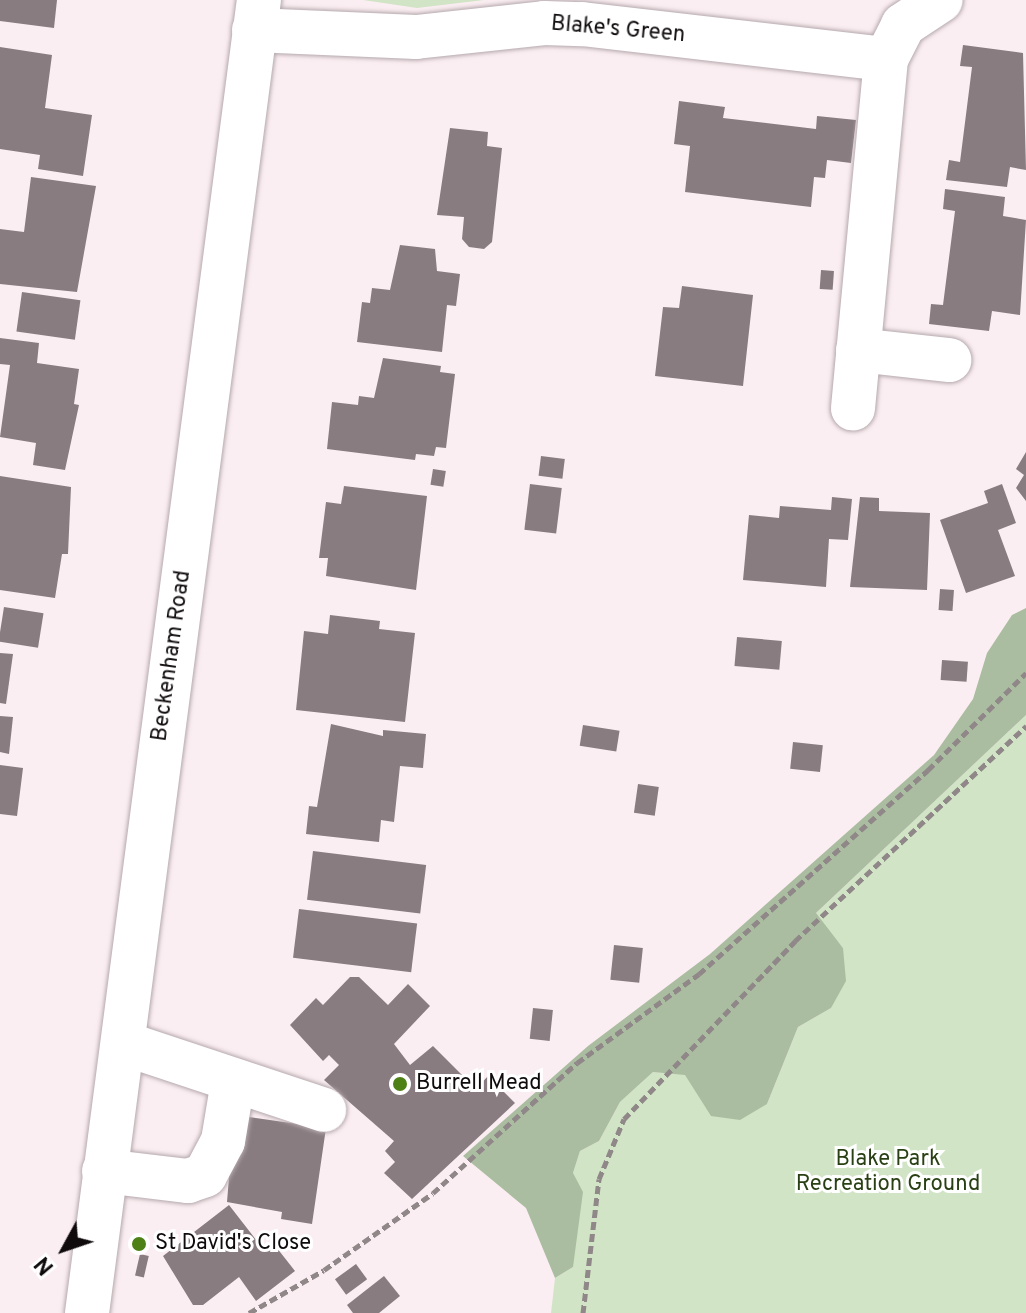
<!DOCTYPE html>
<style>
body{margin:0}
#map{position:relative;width:1026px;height:1313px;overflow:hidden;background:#fbeef2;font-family:Overpass,sans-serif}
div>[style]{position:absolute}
.green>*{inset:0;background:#d1e4c5}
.forest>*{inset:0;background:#abbda0}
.building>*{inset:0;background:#887c80;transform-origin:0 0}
.path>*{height:5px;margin-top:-2.5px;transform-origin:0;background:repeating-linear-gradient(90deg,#908789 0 8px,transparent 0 12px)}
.roads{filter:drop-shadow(0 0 2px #b5a9ad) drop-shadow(0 0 2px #b5a9ad)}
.minor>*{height:44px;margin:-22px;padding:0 22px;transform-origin:22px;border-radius:22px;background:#fff}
.major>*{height:44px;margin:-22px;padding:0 22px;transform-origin:22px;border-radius:22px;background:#fff}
.dots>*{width:22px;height:22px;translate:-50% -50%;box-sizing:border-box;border:4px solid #fff;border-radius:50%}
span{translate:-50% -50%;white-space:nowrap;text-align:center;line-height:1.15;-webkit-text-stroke:6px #fff;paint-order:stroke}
.street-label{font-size:22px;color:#0f0b0c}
.poi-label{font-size:22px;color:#0f0b0c}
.left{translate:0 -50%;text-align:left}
.park-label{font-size:22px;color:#284013}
.north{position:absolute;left:24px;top:1209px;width:80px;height:80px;-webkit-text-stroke:6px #fff;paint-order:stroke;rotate:230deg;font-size:22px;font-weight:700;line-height:32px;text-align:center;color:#0f0b0c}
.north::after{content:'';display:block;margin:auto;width:28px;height:36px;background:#0f0b0c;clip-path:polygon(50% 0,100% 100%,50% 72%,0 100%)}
</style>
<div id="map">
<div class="green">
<div style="clip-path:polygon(363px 0,484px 0,417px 8px)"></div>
<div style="clip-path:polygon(1026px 715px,1026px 1313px,551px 1313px,555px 1278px,573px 1267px,573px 1173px,580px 1151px,599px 1141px,620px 1102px,653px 1072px,685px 1074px,767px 1104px,798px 1027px,831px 1008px,843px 948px,815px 914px)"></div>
</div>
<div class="forest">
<div style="clip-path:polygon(1026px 608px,1026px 715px,816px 913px,843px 948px,846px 981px,831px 1008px,798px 1027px,767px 1104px,740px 1120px,711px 1116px,685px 1075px,653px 1072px,620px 1102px,599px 1141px,580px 1151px,573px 1173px,583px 1192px,573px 1267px,555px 1278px,526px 1208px,463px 1156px,588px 1046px,710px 954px,934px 755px,973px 699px,987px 653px,1012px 615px)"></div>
</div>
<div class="building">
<div style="clip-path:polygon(0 0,57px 0,54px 28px,0 21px)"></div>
<div style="clip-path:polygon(963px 45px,1023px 53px,1026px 170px,1010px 167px,1007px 187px,946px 180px,949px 160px,960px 162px,972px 67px,960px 66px)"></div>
<div style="clip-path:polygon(0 47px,52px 55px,45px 108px,92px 115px,83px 176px,38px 169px,40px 155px,0 149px)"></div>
<div style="clip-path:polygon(679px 101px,725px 107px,723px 118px,816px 129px,817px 116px,856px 120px,851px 163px,827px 160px,825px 178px,814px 177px,811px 207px,685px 192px,690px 146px,674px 144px)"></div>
<div style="clip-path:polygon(450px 128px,488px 132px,487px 146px,502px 148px,492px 242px,484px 249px,469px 247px,462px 239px,464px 217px,437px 215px)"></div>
<div style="clip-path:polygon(31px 177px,96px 186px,77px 292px,0 284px,0 229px,24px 232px)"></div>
<div style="clip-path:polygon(945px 189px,1005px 197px,1003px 216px,1026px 220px,1020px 315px,992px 311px,989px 331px,929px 324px,931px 304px,943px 305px,955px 211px,943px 209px)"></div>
<div style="clip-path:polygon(400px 245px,435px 249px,437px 271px,460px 274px,456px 306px,447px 305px,442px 352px,357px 342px,362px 302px,370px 303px,372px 288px,390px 290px)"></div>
<div style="left:821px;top:270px;width:13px;height:19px;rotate:4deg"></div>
<div style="clip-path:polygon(682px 286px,753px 295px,743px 386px,655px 376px,663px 307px,679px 308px)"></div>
<div style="left:22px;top:292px;width:59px;height:40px;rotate:8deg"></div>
<div style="clip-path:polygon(0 338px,39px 343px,37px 363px,79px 369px,74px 404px,79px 405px,65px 470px,33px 465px,36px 443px,0 437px,10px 365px,0 364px)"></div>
<div style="clip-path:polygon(383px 358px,441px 366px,440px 372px,455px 374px,446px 448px,436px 447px,434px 456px,416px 454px,415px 460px,327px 449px,332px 402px,358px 405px,359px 396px,374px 398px)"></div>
<div style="clip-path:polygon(1026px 452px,1026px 501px,1016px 488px,1024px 475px,1016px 469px)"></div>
<div style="left:541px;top:456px;width:24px;height:20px;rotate:7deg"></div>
<div style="left:433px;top:469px;width:13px;height:16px;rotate:9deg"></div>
<div style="clip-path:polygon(0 476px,71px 487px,68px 554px,62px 554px,55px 598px,0 590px)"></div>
<div style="left:530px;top:484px;width:32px;height:46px;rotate:7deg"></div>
<div style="clip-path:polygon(1002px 484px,1016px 523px,998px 530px,1015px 576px,966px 593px,940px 520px,988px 503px,984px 491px)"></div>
<div style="clip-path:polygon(344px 486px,427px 496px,416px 590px,326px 576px,328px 558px,319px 558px,326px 502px,341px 504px)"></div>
<div style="clip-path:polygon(832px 497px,852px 499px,848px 540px,829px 539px,826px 587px,743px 580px,749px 515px,779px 518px,780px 506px,831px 510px)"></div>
<div style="clip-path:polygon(860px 497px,879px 498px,879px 511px,930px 513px,927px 590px,850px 587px)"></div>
<div style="left:940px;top:589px;width:14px;height:21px;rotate:4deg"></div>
<div style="left:4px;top:607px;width:40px;height:35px;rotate:9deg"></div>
<div style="clip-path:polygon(330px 615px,380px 621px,379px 629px,415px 633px,405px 722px,296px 710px,304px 631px,328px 634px)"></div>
<div style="left:737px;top:637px;width:45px;height:29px;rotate:5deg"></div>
<div style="clip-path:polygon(0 653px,13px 654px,6px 704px,0 703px)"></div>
<div style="left:942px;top:660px;width:26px;height:20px;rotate:4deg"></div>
<div style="clip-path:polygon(0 716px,13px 717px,9px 754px,0 752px)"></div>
<div style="clip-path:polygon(331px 724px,383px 736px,383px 730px,426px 734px,423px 768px,400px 766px,394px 822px,381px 820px,379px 842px,306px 834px,309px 806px,317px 807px)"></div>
<div style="left:583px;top:725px;width:37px;height:21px;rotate:9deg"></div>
<div style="left:793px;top:742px;width:30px;height:27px;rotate:6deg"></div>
<div style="clip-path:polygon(0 765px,23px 768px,17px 816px,0 814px)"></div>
<div style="left:638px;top:784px;width:21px;height:29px;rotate:8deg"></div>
<div style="left:313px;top:851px;width:114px;height:49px;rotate:7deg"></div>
<div style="left:299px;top:909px;width:119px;height:49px;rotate:7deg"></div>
<div style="left:614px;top:945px;width:29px;height:35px;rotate:6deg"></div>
<div style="clip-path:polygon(350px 977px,359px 977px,388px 1005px,408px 984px,430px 1006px,394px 1044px,410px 1065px,433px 1046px,476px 1089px,488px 1076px,515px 1103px,412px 1199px,384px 1173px,395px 1162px,385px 1151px,394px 1141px,324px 1080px,339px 1065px,329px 1055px,323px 1061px,290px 1025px,316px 998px,323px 1005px)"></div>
<div style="left:533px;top:1008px;width:20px;height:31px;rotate:6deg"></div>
<div style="clip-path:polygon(234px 1115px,326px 1128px,312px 1224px,281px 1219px,282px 1212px,227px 1202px)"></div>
<div style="clip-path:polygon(229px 1205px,264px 1250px,273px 1243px,295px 1271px,256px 1301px,239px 1277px,203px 1305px,193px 1305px,163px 1256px)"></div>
<div style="left:140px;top:1254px;width:9px;height:22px;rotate:13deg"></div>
<div style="left:356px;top:1264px;width:19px;height:26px;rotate:54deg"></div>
<div style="clip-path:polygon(384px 1276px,400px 1296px,379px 1313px,353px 1313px,347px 1305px)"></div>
</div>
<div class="path">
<div style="left:249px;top:1313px;width:86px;rotate:-29.8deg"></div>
<div style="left:324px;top:1270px;width:133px;rotate:-35.2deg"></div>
<div style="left:433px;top:1193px;width:194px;rotate:-42.1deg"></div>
<div style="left:577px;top:1063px;width:151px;rotate:-36.1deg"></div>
<div style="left:699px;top:974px;width:307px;rotate:-41.7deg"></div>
<div style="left:928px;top:770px;width:138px;rotate:-44.7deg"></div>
<div style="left:583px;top:1313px;width:135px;rotate:-83.2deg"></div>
<div style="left:599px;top:1179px;width:65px;rotate:-67.4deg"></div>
<div style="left:624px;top:1119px;width:247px;rotate:-46.1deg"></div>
<div style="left:795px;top:941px;width:316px;rotate:-42.9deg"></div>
</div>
<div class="roads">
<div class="minor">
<div style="left:254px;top:30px;width:162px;rotate:2.5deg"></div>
<div style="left:416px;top:37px;width:129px;rotate:-6.2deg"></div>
<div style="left:544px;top:23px;width:38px;rotate:2deg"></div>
<div style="left:582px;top:24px;width:306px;rotate:6.6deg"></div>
<div style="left:886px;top:59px;width:351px;rotate:95.4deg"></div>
<div style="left:886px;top:59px;width:38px;rotate:-63deg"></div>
<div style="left:903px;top:25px;width:45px;rotate:-33.3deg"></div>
<div style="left:858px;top:350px;width:92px;rotate:6.3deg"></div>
<div style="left:123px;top:1043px;width:212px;rotate:18.4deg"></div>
<div style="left:104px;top:1171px;width:85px;rotate:6.8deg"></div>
<div style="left:188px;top:1181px;width:18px;rotate:-19deg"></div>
<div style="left:205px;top:1175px;width:38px;rotate:-62deg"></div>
<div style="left:223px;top:1141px;width:61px;rotate:-80.5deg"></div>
</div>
<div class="major">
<div style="left:87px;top:1313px;width:1324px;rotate:-82.54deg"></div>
</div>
</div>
<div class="dots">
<div style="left:400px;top:1084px;background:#4e8115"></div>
<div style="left:139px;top:1244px;background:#4e8115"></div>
</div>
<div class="street-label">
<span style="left:618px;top:30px;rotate:5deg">Blake's Green</span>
<span style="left:172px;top:656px;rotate:-82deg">Beckenham Road</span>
</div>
<div class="poi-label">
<span class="left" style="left:416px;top:1084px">Burrell Mead</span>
<span class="left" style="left:155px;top:1244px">St David's Close</span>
</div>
<div class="park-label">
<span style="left:888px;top:1172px">Blake Park<br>Recreation Ground</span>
</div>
<div class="north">N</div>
</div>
